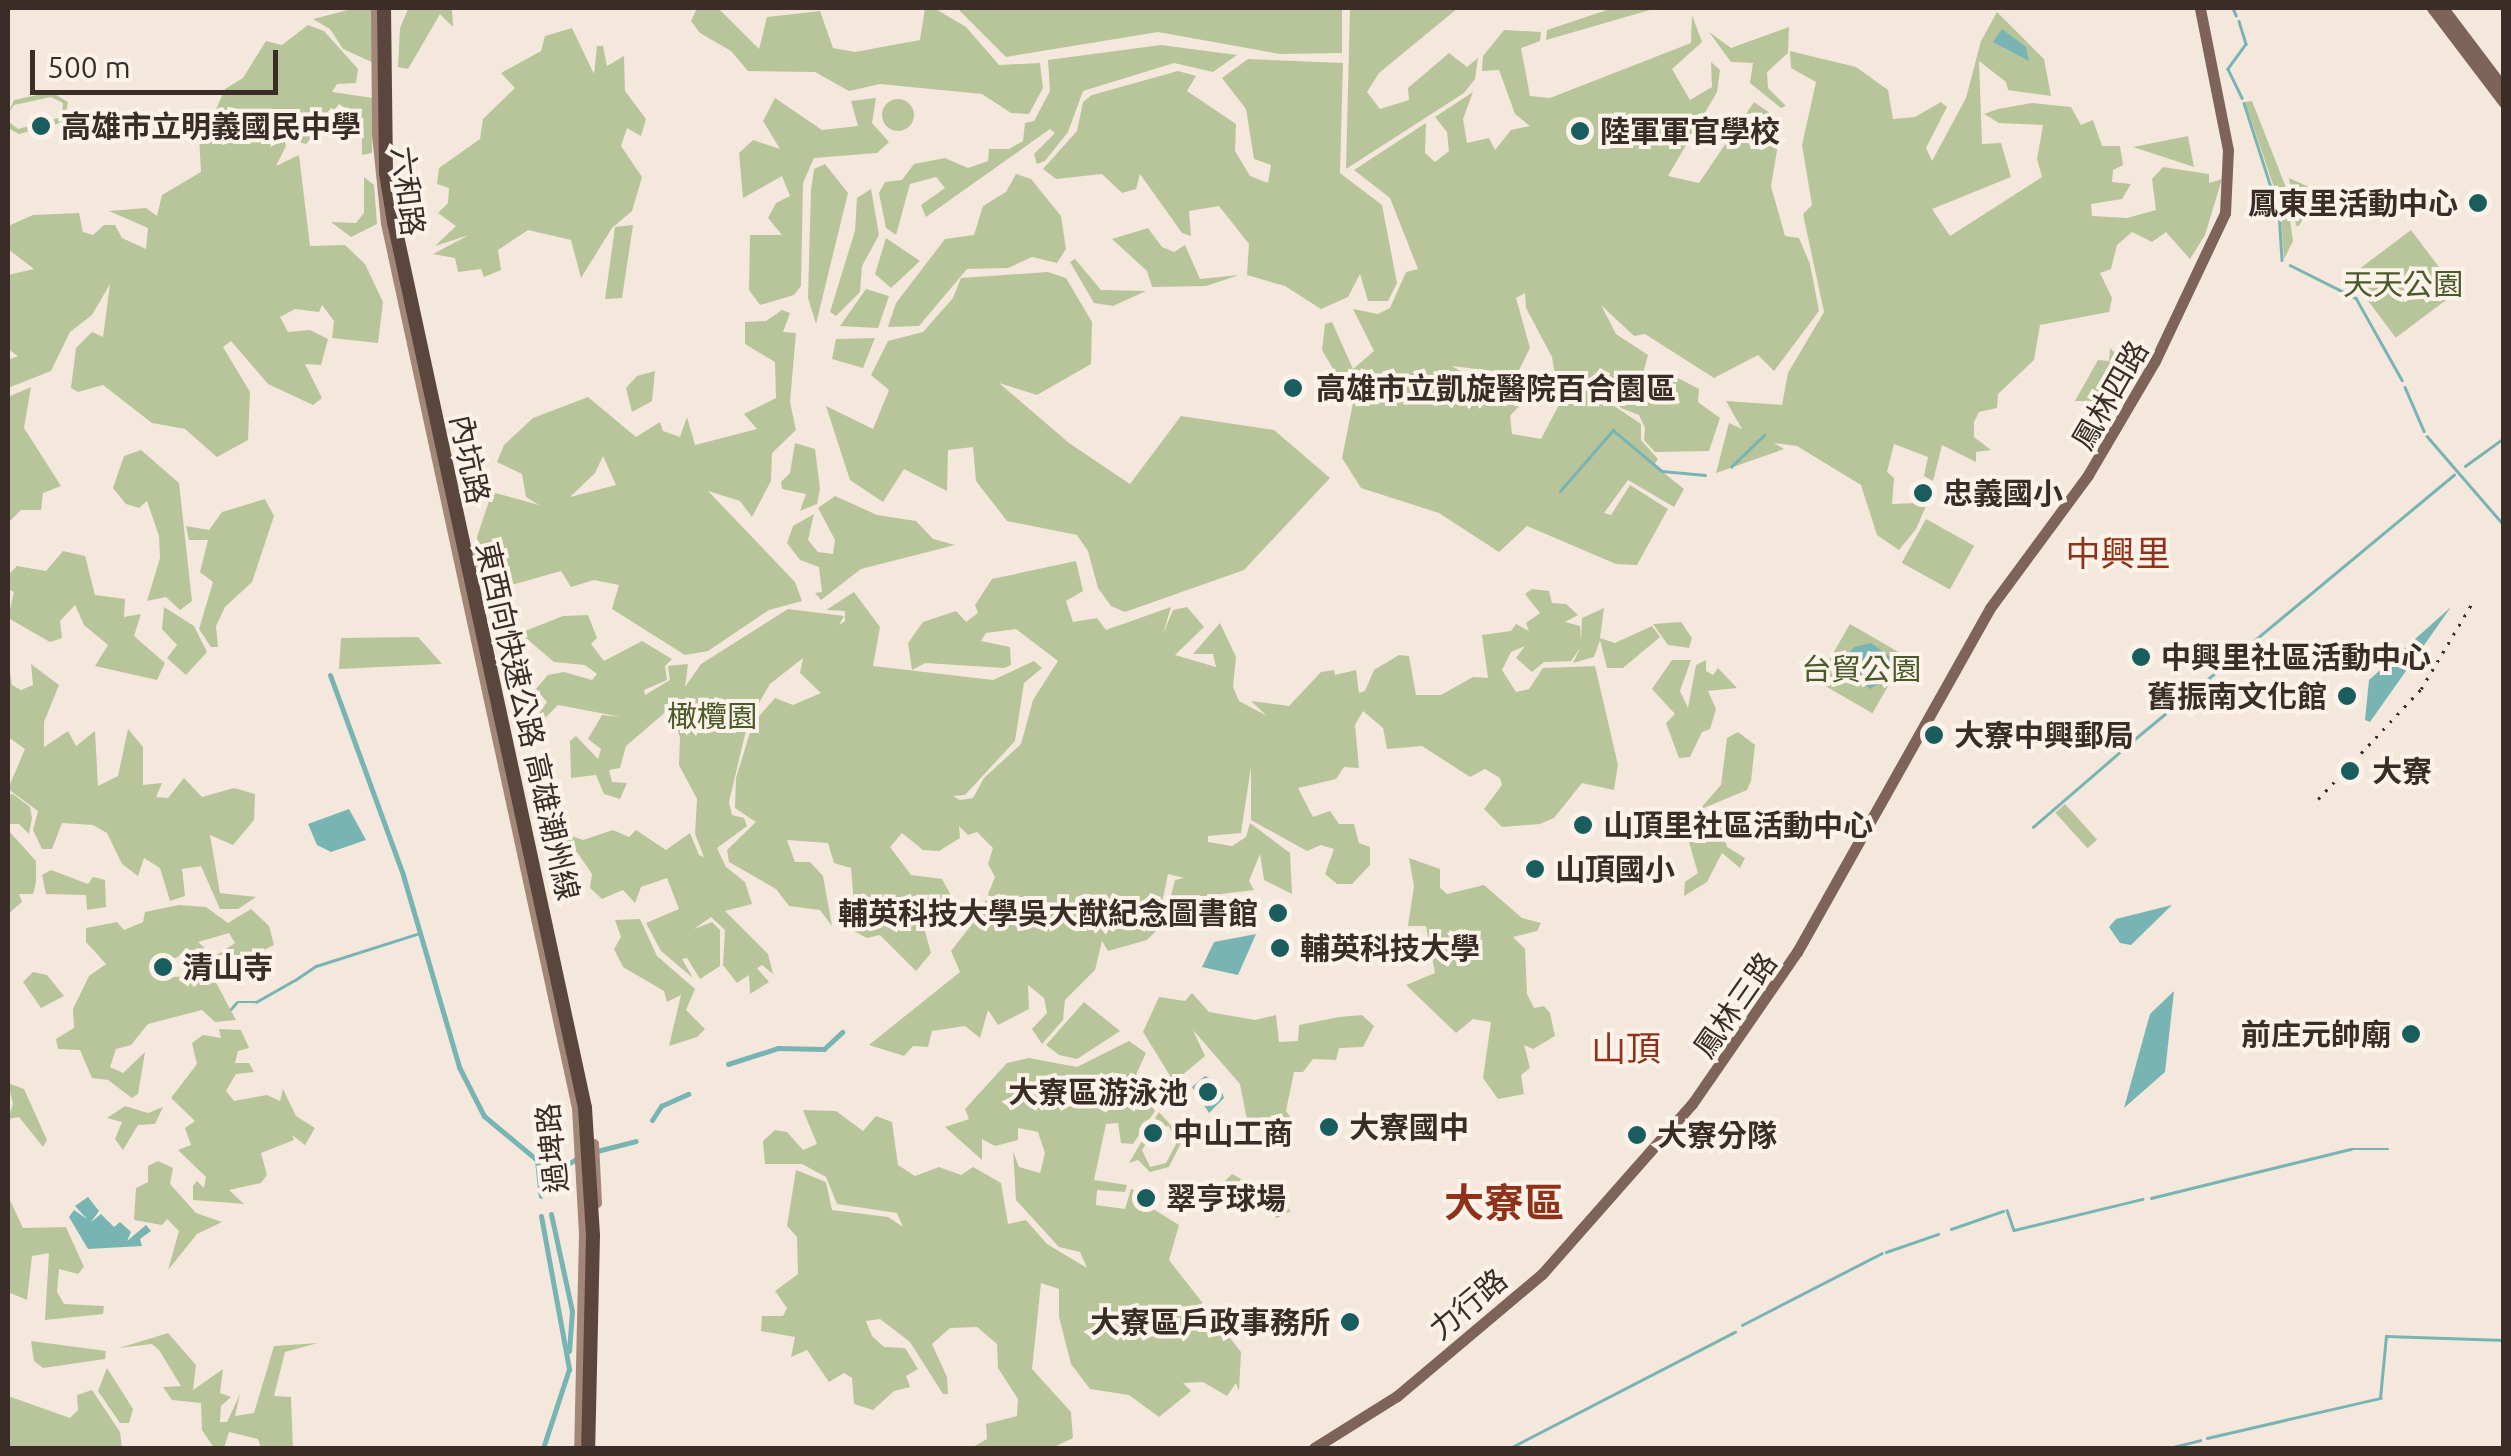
<!DOCTYPE html>
<meta charset="utf-8">
<style>
body{margin:0}
#map{position:relative;width:2511px;height:1456px;overflow:hidden;background:#f4e8dc;font-family:Ubuntu,"Noto Sans TC",sans-serif}
div>[style]{position:absolute}
.green>*{inset:0;background:#b8c59b;transform-origin:0 0}
.round{border-radius:50%}
.water>*{inset:0;background:#79b4b4}
.stream>*{height:2.5px;margin:-1.25px;padding:0 1.25px;transform-origin:1.25px;border-radius:1.25px;background:#79b4b4}
.canal>*{height:5px;margin:-2.5px;padding:0 2.5px;transform-origin:2.5px;border-radius:2.5px;background:#79b4b4}
.secondary>*{height:9px;margin:-4.5px;padding:0 4.5px;transform-origin:4.5px;border-radius:4.5px;background:#a28678}
.primary>*{height:11px;margin:-5.5px;padding:0 5.5px;transform-origin:5.5px;border-radius:5.5px;background:#7d6358}
.highway>*{height:14px;margin:-7px;padding:0 7px;transform-origin:7px;border-radius:7px;background:#5b463e}
.rail>*{height:2.5px;margin-top:-1.25px;transform-origin:0;background:repeating-linear-gradient(90deg,#3a2d28 0 2.5px,transparent 0 10.5px)}
.dots>*{width:28px;height:28px;translate:-50% -50%;box-sizing:border-box;border:5px solid #fbf2e9;border-radius:50%}
span{translate:-50% -50%;white-space:nowrap;text-align:center;line-height:1.15;-webkit-text-stroke:8px #fbf2e9;paint-order:stroke}
.poi-label{font-size:30px;color:#3a2d28;font-weight:700}
.left{translate:0 -50%;text-align:left}
.right{translate:-100% -50%;text-align:right}
.street-label{font-size:30px;color:#3a2d28}
.park-label{font-size:30px;color:#4a5a2a}
.quarter-label{font-size:35px;color:#90321a}
.district-label{font-size:40px;color:#90321a;font-weight:700}
.frame{position:absolute;inset:0;border:10px solid #3a2d28;pointer-events:none}
.scale{position:absolute;left:30px;top:50px;width:248px;height:45px;box-sizing:border-box;border:5px solid #3a2d28;border-top:0;padding-left:12px;font-size:30px;line-height:35px;white-space:nowrap;color:#3a2d28;-webkit-text-stroke:8px #fbf2e9;paint-order:stroke}
</style>
<div id="map">
<div class="green">
<div style="clip-path:polygon(356px 8px,374px 8px,374px 63px,343px 49px,330px 29px,313px 19px)"></div>
<div style="clip-path:polygon(452px 8px,453px 27px,440px 14px,408px 69px,398px 67px,400px 28px,408px 9px)"></div>
<div style="clip-path:polygon(697px 8px,718px 8px,759px 49px,767px 17px,820px 11px,833px 48px,855px 52px,920px 40px,925px 8px,934px 8px,966px 27px,999px 65px,1040px 63px,1043px 88px,1029px 114px,1011px 113px,982px 94px,880px 84px,849px 91px,815px 72px,748px 71px,731px 51px,700px 33px,691px 21px)"></div>
<div style="clip-path:polygon(957px 8px,1342px 8px,1342px 53px,1280px 54px,1158px 32px,1006px 57px)"></div>
<div style="clip-path:polygon(1350px 8px,1458px 8px,1379px 73px,1367px 92px,1380px 109px,1409px 100px,1408px 88px,1449px 53px,1467px 67px,1478px 58px,1475px 79px,1464px 93px,1346px 169px)"></div>
<div style="clip-path:polygon(1613px 8px,1657px 8px,1546px 40px,1547px 30px)"></div>
<div style="clip-path:polygon(1997px 12px,2044px 59px,2051px 96px,2008px 90px,2006px 82px,1979px 61px,1982px 144px,2001px 143px,2011px 177px,1932px 209px,1950px 236px,2042px 177px,2037px 159px,2043px 125px,1999px 123px,1984px 114px,1998px 109px,2032px 103px,2071px 107px,2081px 125px,2093px 120px,2102px 146px,2120px 146px,2123px 165px,2113px 170px,2112px 182px,2131px 184px,2122px 199px,2091px 204px,2092px 216px,2127px 218px,2156px 210px,2152px 179px,2163px 167px,2209px 174px,2209px 183px,2222px 179px,2205px 235px,2190px 259px,2166px 232px,2152px 242px,2132px 232px,2117px 245px,2111px 269px,2100px 273px,2112px 298px,2109px 312px,2040px 325px,2034px 360px,1998px 394px,1997px 408px,1979px 412px,1974px 422px,1974px 437px,1991px 450px,1976px 452px,1976px 462px,1942px 445px,1933px 481px,1924px 476px,1928px 457px,1894px 444px,1887px 472px,1894px 478px,1892px 504px,1915px 503px,1926px 486px,1933px 490px,1916px 529px,1899px 550px,1877px 535px,1861px 485px,1797px 446px,1774px 443px,1784px 449px,1716px 473px,1729px 423px,1742px 429px,1726px 401px,1782px 405px,1788px 373px,1824px 312px,1803px 214px,1812px 205px,1802px 145px,1816px 82px,1791px 68px,1790px 51px,1856px 67px,1888px 90px,1893px 119px,1915px 117px,1941px 102px,1947px 107px,1926px 148px,1932px 161px,1966px 98px,1981px 41px)"></div>
<div style="clip-path:polygon(1692px 15px,1702px 42px,1672px 69px,1690px 100px,1712px 87px,1711px 62px,1720px 70px,1717px 92px,1668px 176px,1699px 183px,1754px 102px,1773px 115px,1779px 139px,1771px 186px,1785px 236px,1799px 238px,1810px 264px,1819px 311px,1774px 371px,1758px 355px,1714px 378px,1645px 334px,1634px 336px,1601px 305px,1616px 334px,1648px 355px,1643px 374px,1652px 391px,1674px 376px,1699px 389px,1698px 402px,1720px 418px,1709px 451px,1655px 452px,1644px 440px,1645px 428px,1639px 415px,1621px 408px,1595px 382px,1558px 393px,1552px 357px,1526px 308px,1525px 293px,1516px 298px,1530px 348px,1517px 374px,1452px 366px,1519px 406px,1510px 416px,1512px 434px,1541px 439px,1562px 399px,1589px 389px,1641px 424px,1641px 440px,1658px 459px,1654px 465px,1684px 489px,1674px 507px,1628px 480px,1604px 513px,1611px 515px,1630px 485px,1668px 509px,1637px 565px,1616px 564px,1527px 526px,1499px 552px,1439px 513px,1361px 488px,1342px 458px,1353px 403px,1322px 350px,1325px 324px,1332px 322px,1353px 369px,1374px 351px,1353px 309px,1378px 314px,1390px 308px,1406px 272px,1418px 269px,1390px 198px,1354px 170px,1426px 123px,1425px 153px,1435px 162px,1449px 151px,1447px 132px,1435px 117px,1473px 92px,1463px 119px,1467px 143px,1489px 138px,1495px 150px,1511px 130px,1530px 126px,1515px 114px,1499px 70px,1482px 71px,1483px 56px,1504px 30px,1541px 32px,1540px 41px,1521px 48px,1530px 96px,1550px 98px,1691px 43px)"></div>
<div style="clip-path:polygon(308px 25px,324px 31px,358px 69px,356px 83px,337px 84px,332px 92px,373px 98px,372px 153px,362px 155px,362px 119px,339px 104px,306px 144px,283px 137px,286px 146px,276px 166px,299px 155px,310px 246px,345px 245px,365px 264px,383px 302px,378px 343px,332px 338px,334px 321px,322px 305px,319px 312px,295px 309px,280px 317px,288px 332px,310px 330px,328px 339px,321px 365px,305px 364px,322px 398px,313px 405px,268px 384px,231px 341px,223px 347px,250px 392px,248px 440px,217px 457px,185px 429px,152px 423px,103px 385px,78px 392px,71px 388px,76px 348px,92px 332px,103px 337px,110px 284px,92px 315px,70px 332px,51px 371px,8px 388px,8px 360px,18px 356px,8px 349px,8px 275px,34px 269px,8px 249px,8px 226px,33px 215px,79px 213px,83px 232px,93px 235px,104px 225px,115px 225px,122px 238px,146px 249px,148px 228px,109px 211px,146px 208px,157px 216px,162px 195px,201px 172px,199px 136px,205px 127px,226px 124px,210px 123px,225px 89px,243px 78px,266px 41px,282px 45px)"></div>
<div style="clip-path:polygon(1789px 27px,1788px 53px,1767px 72px,1768px 88px,1786px 106px,1781px 108px,1750px 83px,1753px 63px,1731px 62px,1709px 32px,1731px 48px)"></div>
<div style="clip-path:polygon(572px 28px,594px 74px,597px 46px,603px 46px,607px 66px,624px 56px,625px 91px,646px 119px,641px 136px,627px 128px,621px 146px,642px 177px,632px 211px,612px 228px,581px 278px,571px 240px,528px 230px,498px 250px,501px 270px,484px 277px,481px 269px,458px 272px,455px 258px,433px 254px,469px 235px,435px 246px,456px 226px,438px 213px,448px 203px,449px 188px,437px 184px,439px 168px,480px 139px,483px 119px,515px 88px,501px 73px,541px 51px,545px 36px)"></div>
<div style="clip-path:polygon(1161px 45px,1237px 55px,1213px 72px,1174px 63px,1083px 91px,1068px 132px,1045px 161px,1037px 164px,1034px 154px,1055px 133px,1050px 129px,926px 217px,921px 205px,945px 188px,936px 177px,910px 184px,896px 235px,886px 228px,879px 193px,885px 182px,902px 180px,914px 164px,945px 158px,968px 168px,988px 161px,989px 149px,1009px 149px,1023px 141px,1025px 123px,1034px 121px,1050px 91px,1048px 60px)"></div>
<div style="clip-path:polygon(1248px 59px,1343px 63px,1340px 173px,1382px 205px,1397px 283px,1388px 301px,1368px 301px,1360px 274px,1348px 297px,1321px 309px,1285px 286px,1247px 275px,1249px 244px,1219px 206px,1189px 211px,1191px 236px,1182px 233px,1140px 174px,1136px 189px,1122px 193px,1102px 174px,1056px 179px,1043px 169px,1077px 131px,1083px 102px,1092px 95px,1178px 71px,1196px 76px,1187px 91px,1236px 124px,1235px 151px,1250px 176px,1268px 183px,1271px 165px,1254px 159px,1246px 109px,1222px 78px)"></div>
<div style="clip-path:polygon(51px 92px,68px 102px,64px 122px,19px 134px,8px 128px,8px 121px,18px 129px,62px 117px,63px 103px,51px 97px,14px 105px,8px 114px,14px 100px)"></div>
<div style="clip-path:polygon(775px 98px,822px 130px,858px 126px,851px 101px,876px 98px,872px 123px,889px 142px,877px 153px,814px 158px,803px 183px,801px 286px,794px 295px,760px 305px,749px 290px,750px 235px,782px 235px,768px 218px,776px 203px,790px 196px,782px 176px,743px 198px,739px 153px,753px 140px,780px 149px,763px 121px)"></div>
<div class="round" style="left:882px;top:99px;width:32px;height:32px"></div>
<div style="clip-path:polygon(2252px 101px,2285px 185px,2293px 241px,2284px 259px,2280px 205px,2245px 102px)"></div>
<div style="clip-path:polygon(2188px 136px,2194px 167px,2133px 147px)"></div>
<div style="clip-path:polygon(825px 164px,848px 193px,816px 324px,808px 298px,811px 190px,814px 169px)"></div>
<div style="clip-path:polygon(1016px 174px,1031px 179px,1061px 216px,1066px 249px,1057px 263px,1032px 257px,1008px 268px,967px 269px,919px 326px,888px 327px,896px 303px,945px 239px,974px 235px,983px 206px,1006px 192px)"></div>
<div style="clip-path:polygon(364px 177px,374px 185px,377px 224px,351px 237px,331px 222px,356px 223px,364px 213px)"></div>
<div style="clip-path:polygon(2289px 178px,2318px 191px,2299px 226px,2296px 226px)"></div>
<div style="clip-path:polygon(871px 189px,879px 235px,862px 266px,860px 292px,836px 316px,830px 312px,855px 231px,857px 198px)"></div>
<div style="clip-path:polygon(633px 225px,622px 298px,605px 299px,615px 227px)"></div>
<div style="clip-path:polygon(1148px 228px,1162px 247px,1174px 252px,1185px 245px,1200px 279px,1239px 275px,1206px 286px,1152px 287px,1147px 271px,1112px 239px)"></div>
<div style="left:2411px;top:230px;width:77px;height:77px;rotate:53deg"></div>
<div style="clip-path:polygon(886px 238px,920px 261px,891px 288px,875px 274px)"></div>
<div style="clip-path:polygon(1075px 259px,1101px 290px,1146px 291px,1113px 306px,1094px 303px,1070px 262px)"></div>
<div style="clip-path:polygon(1048px 272px,1066px 278px,1092px 322px,1091px 364px,1037px 395px,999px 383px,1069px 443px,1130px 484px,1181px 416px,1274px 430px,1330px 478px,1244px 570px,1125px 612px,1111px 606px,1098px 588px,1088px 551px,1077px 535px,1007px 521px,976px 481px,973px 447px,948px 450px,947px 491px,904px 469px,883px 502px,850px 480px,826px 406px,873px 429px,889px 390px,871px 375px,888px 341px,923px 332px,953px 298px,961px 278px)"></div>
<div style="clip-path:polygon(866px 289px,889px 296px,878px 328px,840px 326px)"></div>
<div style="clip-path:polygon(evenodd,782px 310px,790px 313px,783px 332px,796px 333px,790px 402px,796px 430px,772px 453px,771px 481px,752px 517px,740px 501px,708px 491px,795px 582px,802px 601px,769px 610px,708px 651px,685px 655px,612px 609px,619px 585px,594px 580px,571px 587px,561px 571px,487px 592px,484px 570px,471px 566px,470px 558px,492px 492px,539px 505px,526px 497px,522px 474px,497px 462px,504px 445px,533px 418px,588px 397px,636px 437px,660px 422px,663px 431px,680px 437px,687px 417px,695px 445px,757px 429px,744px 414px,776px 398px,775px 362px,745px 344px,745px 322px,766px 321px,782px 310px,603px 456px,616px 485px,570px 497px,595px 473px,603px 456px)"></div>
<div style="clip-path:polygon(875px 338px,863px 368px,832px 359px,836px 339px)"></div>
<div style="clip-path:polygon(2110px 348px,2124px 362px,2122px 380px,2102px 401px,2075px 401px,2098px 360px,2109px 361px)"></div>
<div style="clip-path:polygon(655px 371px,652px 401px,632px 412px,626px 388px,637px 376px)"></div>
<div style="clip-path:polygon(31px 387px,24px 428px,61px 486px,43px 493px,41px 510px,21px 510px,8px 523px,8px 397px)"></div>
<div style="clip-path:polygon(795px 443px,815px 449px,820px 489px,817px 504px,800px 511px,806px 494px,782px 489px,781px 482px,790px 473px)"></div>
<div style="clip-path:polygon(141px 450px,179px 483px,192px 601px,180px 610px,166px 597px,147px 601px,160px 558px,159px 536px,147px 501px,139px 508px,126px 504px,113px 488px,124px 456px)"></div>
<div style="clip-path:polygon(835px 496px,877px 515px,916px 521px,933px 539px,955px 545px,861px 569px,821px 600px,815px 593px,822px 592px,819px 567px,800px 560px,787px 543px,793px 526px,814px 514px,808px 540px,818px 552px,833px 554px,835px 540px,818px 508px)"></div>
<div style="clip-path:polygon(265px 499px,274px 516px,252px 582px,225px 607px,216px 626px,218px 647px,211px 647px,199px 629px,213px 582px,200px 572px,208px 540px,189px 540px,186px 526px,209px 530px,222px 512px)"></div>
<div style="left:1926px;top:519px;width:55px;height:50px;rotate:29deg"></div>
<div style="clip-path:polygon(63px 551px,85px 556px,95px 595px,125px 599px,124px 617px,141px 614px,134px 636px,165px 663px,157px 680px,95px 666px,108px 645px,84px 625px,75px 605px,60px 621px,62px 638px,50px 642px,8px 618px,14px 592px,8px 589px,8px 575px,17px 566px,46px 571px)"></div>
<div style="clip-path:polygon(1076px 561px,1083px 591px,1066px 601px,1073px 622px,1097px 618px,1106px 630px,1171px 607px,1163px 634px,1173px 610px,1187px 607px,1204px 627px,1175px 655px,1216px 667px,1213px 654px,1193px 654px,1220px 623px,1236px 657px,1233px 687px,1239px 701px,1267px 716px,1251px 701px,1289px 706px,1321px 672px,1334px 670px,1335px 675px,1356px 670px,1359px 693px,1365px 691px,1374px 670px,1399px 655px,1409px 656px,1416px 695px,1441px 695px,1473px 677px,1488px 678px,1482px 635px,1511px 631px,1516px 624px,1529px 631px,1526px 623px,1540px 613px,1525px 594px,1532px 589px,1549px 591px,1552px 603px,1566px 604px,1578px 615px,1565px 622px,1580px 626px,1581px 641px,1582px 618px,1604px 608px,1600px 638px,1615px 643px,1652px 626px,1660px 637px,1623px 668px,1607px 668px,1600px 640px,1594px 657px,1573px 663px,1580px 648px,1571px 661px,1544px 662px,1532px 672px,1516px 658px,1525px 646px,1511px 652px,1502px 670px,1516px 692px,1529px 689px,1543px 668px,1595px 666px,1618px 765px,1614px 790px,1582px 783px,1554px 818px,1540px 824px,1502px 827px,1484px 809px,1502px 785px,1500px 778px,1485px 769px,1470px 777px,1422px 746px,1387px 749px,1383px 728px,1363px 711px,1355px 725px,1359px 768px,1344px 767px,1336px 779px,1298px 788px,1313px 817px,1330px 811px,1339px 824px,1354px 824px,1359px 843px,1370px 847px,1370px 865px,1352px 884px,1337px 884px,1325px 874px,1334px 849px,1321px 845px,1307px 851px,1251px 820px,1251px 767px,1241px 833px,1208px 836px,1208px 842px,1232px 846px,1246px 837px,1250px 823px,1290px 853px,1292px 894px,1264px 880px,1260px 854px,1249px 881px,1254px 890px,1205px 896px,1203px 907px,1169px 903px,1175px 880px,1184px 878px,1168px 874px,1156px 931px,1147px 940px,1108px 951px,1102px 941px,1095px 970px,1065px 1000px,1063px 1020px,1042px 1044px,1032px 1029px,1047px 1013px,1044px 998px,1028px 985px,1029px 1009px,998px 1025px,988px 1010px,980px 1038px,965px 1026px,932px 1031px,928px 1047px,913px 1046px,904px 1056px,869px 1045px,960px 972px,951px 951px,980px 914px,995px 877px,988px 864px,993px 848px,977px 832px,968px 835px,959px 826px,960px 838px,939px 851px,923px 850px,902px 833px,890px 847px,911px 875px,942px 879px,953px 899px,925px 901px,921px 917px,931px 953px,916px 971px,880px 935px,867px 938px,850px 929px,855px 916px,851px 868px,834px 863px,828px 843px,787px 840px,795px 862px,810px 862px,823px 876px,832px 926px,820px 910px,789px 906px,776px 889px,729px 862px,727px 850px,756px 822px,735px 808px,736px 778px,753px 723px,775px 698px,793px 705px,821px 693px,800px 673px,803px 658px,770px 684px,748px 722px,729px 802px,732px 815px,744px 818px,747px 826px,717px 848px,726px 867px,745px 882px,752px 904px,725px 911px,768px 954px,773px 974px,762px 965px,757px 968px,769px 982px,750px 994px,749px 975px,737px 983px,723px 965px,725px 930px,711px 917px,694px 929px,712px 922px,720px 930px,720px 966px,700px 979px,687px 958px,682px 959px,693px 978px,661px 951px,646px 923px,679px 909px,667px 878px,641px 887px,635px 903px,623px 890px,602px 899px,590px 888px,592px 874px,577px 852px,567px 851px,558px 831px,583px 840px,613px 830px,629px 837px,636px 830px,666px 850px,690px 833px,699px 855px,704px 857px,695px 834px,697px 799px,679px 765px,680px 737px,669px 709px,626px 746px,620px 768px,609px 770px,612px 782px,627px 783px,620px 799px,604px 794px,596px 775px,571px 778px,570px 741px,576px 736px,598px 759px,601px 749px,588px 739px,602px 715px,621px 717px,558px 705px,543px 720px,538px 715px,547px 702px,536px 689px,548px 675px,564px 672px,592px 680px,597px 674px,585px 665px,554px 662px,520px 633px,563px 616px,588px 615px,597px 638px,591px 644px,604px 661px,642px 641px,672px 659px,665px 666px,667px 680px,644px 690px,645px 695px,670px 680px,668px 666px,688px 664px,685px 687px,701px 664px,788px 609px,844px 616px,839px 625px,845px 621px,845px 611px,826px 610px,854px 592px,880px 627px,873px 666px,993px 680px,1034px 661px,1042px 668px,1024px 683px,1015px 741px,965px 795px,953px 796px,960px 800px,973px 798px,984px 778px,1021px 744px,1033px 700px,1058px 661px,1016px 629px,986px 633px,981px 641px,1010px 647px,1011px 665px,1004px 668px,925px 663px,912px 670px,908px 643px,923px 622px,956px 611px,966px 622px,978px 613px,975px 605px,992px 579px)"></div>
<div style="clip-path:polygon(164px 607px,194px 626px,207px 652px,186px 675px,167px 658px,177px 645px,162px 629px)"></div>
<div style="clip-path:polygon(1681px 622px,1692px 638px,1689px 648px,1668px 645px,1653px 624px)"></div>
<div style="left:1850px;top:624px;width:64px;height:66px;rotate:30deg"></div>
<div style="clip-path:polygon(418px 637px,442px 664px,339px 669px,341px 638px)"></div>
<div style="clip-path:polygon(8px 660px,12px 685px,21px 690px,33px 685px,31px 664px,59px 685px,44px 722px,44px 747px,68px 731px,76px 746px,95px 731px,98px 786px,118px 776px,128px 729px,143px 747px,143px 785px,162px 783px,156px 797px,168px 798px,184px 778px,202px 797px,234px 788px,255px 794px,254px 820px,233px 845px,210px 835px,220px 893px,256px 897px,238px 909px,220px 909px,201px 866px,182px 869px,185px 896px,170px 901px,160px 868px,144px 858px,138px 876px,122px 864px,107px 833px,93px 825px,62px 823px,52px 849px,42px 849px,33px 830px,38px 811px,8px 789px,25px 749px,8px 737px)"></div>
<div style="clip-path:polygon(1672px 660px,1691px 660px,1680px 691px,1688px 708px,1696px 665px,1706px 660px,1706px 671px,1713px 675px,1718px 668px,1737px 688px,1708px 691px,1716px 709px,1710px 729px,1702px 732px,1690px 757px,1679px 758px,1666px 723px,1675px 714px,1652px 689px)"></div>
<div style="clip-path:polygon(1738px 732px,1755px 745px,1751px 781px,1747px 790px,1699px 810px,1721px 785px,1727px 738px)"></div>
<div style="clip-path:polygon(13px 794px,30px 807px,32px 818px,29px 834px,19px 824px,9px 824px,8px 830px,36px 861px,36px 882px,33px 894px,19px 894px,22px 902px,8px 914px,8px 795px)"></div>
<div style="left:2065px;top:804px;width:48px;height:13px;rotate:48deg"></div>
<div style="clip-path:polygon(1717px 816px,1727px 847px,1745px 858px,1740px 868px,1722px 853px,1707px 882px,1684px 896px,1685px 882px,1698px 873px,1688px 839px,1697px 817px)"></div>
<div style="clip-path:polygon(1409px 858px,1440px 869px,1440px 888px,1447px 894px,1484px 885px,1522px 918px,1541px 923px,1537px 931px,1513px 937px,1525px 949px,1527px 994px,1534px 1008px,1544px 1006px,1550px 1013px,1555px 1036px,1533px 1049px,1524px 1045px,1530px 1068px,1521px 1075px,1524px 1094px,1498px 1099px,1483px 1078px,1491px 1022px,1473px 1019px,1456px 1033px,1406px 985px,1435px 973px,1426px 926px,1408px 926px,1414px 886px)"></div>
<div style="clip-path:polygon(51px 870px,88px 884px,93px 877px,105px 880px,106px 907px,87px 910px,86px 895px,46px 894px,42px 875px)"></div>
<div style="clip-path:polygon(179px 905px,206px 907px,228px 923px,251px 909px,269px 926px,274px 945px,242px 960px,245px 978px,230px 964px,218px 970px,214px 957px,235px 943px,229px 933px,198px 942px,211px 954px,188px 953px,154px 966px,156px 978px,212px 975px,236px 1020px,215px 1022px,202px 1010px,148px 1024px,131px 1045px,116px 1049px,110px 1067px,123px 1073px,145px 1052px,138px 1094px,132px 1098px,108px 1080px,92px 1078px,80px 1050px,58px 1049px,56px 1039px,74px 1028px,73px 1009px,89px 976px,106px 964px,86px 942px,86px 928px,117px 922px,124px 930px,143px 922px,145px 912px)"></div>
<div style="clip-path:polygon(640px 919px,657px 956px,695px 989px,686px 1010px,705px 1029px,697px 1037px,669px 1046px,681px 995px,667px 1002px,664px 991px,623px 967px,614px 949px,621px 937px,615px 920px)"></div>
<div style="clip-path:polygon(33px 972px,47px 975px,64px 996px,41px 1008px,23px 982px)"></div>
<div style="clip-path:polygon(1192px 993px,1209px 1012px,1255px 1020px,1276px 1015px,1279px 1042px,1298px 1041px,1299px 1025px,1339px 1017px,1362px 1015px,1374px 1026px,1363px 1047px,1339px 1048px,1336px 1060px,1313px 1059px,1303px 1072px,1294px 1072px,1286px 1111px,1296px 1125px,1266px 1118px,1249px 1130px,1240px 1084px,1193px 1030px,1205px 1056px,1174px 1082px,1143px 1032px,1159px 997px,1185px 1001px)"></div>
<div style="clip-path:polygon(1084px 1002px,1120px 1031px,1077px 1059px,1059px 1055px,1046px 1045px)"></div>
<div style="clip-path:polygon(219px 1029px,241px 1030px,249px 1048px,238px 1051px,235px 1063px,249px 1063px,254px 1072px,236px 1074px,226px 1091px,234px 1101px,267px 1095px,280px 1101px,283px 1089px,296px 1116px,315px 1128px,305px 1145px,292px 1135px,294px 1140px,261px 1153px,267px 1175px,261px 1183px,229px 1190px,244px 1204px,193px 1200px,193px 1186px,197px 1181px,204px 1188px,206px 1177px,178px 1150px,191px 1145px,185px 1128px,195px 1121px,171px 1098px,197px 1064px,192px 1043px,203px 1035px,221px 1038px)"></div>
<div style="clip-path:polygon(1129px 1041px,1146px 1053px,1134px 1079px,1155px 1111px,1133px 1144px,1121px 1143px,1118px 1123px,1106px 1124px,1094px 1180px,1127px 1185px,1125px 1192px,1097px 1190px,1096px 1205px,1125px 1209px,1131px 1189px,1154px 1198px,1150px 1207px,1179px 1225px,1169px 1260px,1241px 1352px,1239px 1391px,1236px 1383px,1227px 1396px,1203px 1382px,1183px 1383px,1191px 1391px,1159px 1417px,1129px 1395px,1090px 1389px,1071px 1364px,1059px 1317px,1059px 1289px,1041px 1283px,1032px 1369px,1071px 1412px,1073px 1438px,1052px 1448px,971px 1448px,987px 1439px,986px 1424px,1017px 1416px,1018px 1399px,998px 1368px,997px 1344px,977px 1327px,950px 1328px,932px 1344px,947px 1377px,948px 1394px,943px 1394px,910px 1342px,880px 1319px,866px 1321px,872px 1336px,884px 1347px,905px 1348px,918px 1369px,906px 1376px,910px 1387px,894px 1391px,873px 1410px,854px 1404px,852px 1378px,844px 1373px,829px 1382px,807px 1350px,791px 1357px,795px 1337px,761px 1331px,762px 1316px,783px 1316px,787px 1308px,775px 1291px,798px 1274px,797px 1237px,787px 1226px,796px 1170px,826px 1182px,832px 1210px,888px 1217px,903px 1227px,897px 1213px,837px 1204px,826px 1177px,802px 1164px,765px 1164px,763px 1141px,775px 1130px,787px 1132px,803px 1150px,817px 1144px,803px 1110px,836px 1111px,863px 1131px,876px 1116px,892px 1122px,898px 1165px,915px 1176px,939px 1167px,961px 1175px,973px 1167px,1001px 1183px,1008px 1224px,1026px 1220px,1047px 1244px,1087px 1268px,1080px 1252px,1059px 1247px,1016px 1200px,1013px 1151px,1019px 1167px,1040px 1173px,1045px 1153px,1038px 1132px,1018px 1128px,1018px 1140px,995px 1146px,982px 1139px,982px 1160px,945px 1127px,969px 1119px,965px 1109px,1007px 1063px,1029px 1058px,1077px 1067px)"></div>
<div style="clip-path:polygon(8px 1083px,24px 1089px,47px 1140px,43px 1147px,19px 1117px,8px 1119px,13px 1104px)"></div>
<div style="clip-path:polygon(125px 1106px,148px 1113px,163px 1107px,155px 1124px,138px 1125px,123px 1150px,115px 1139px,122px 1122px,107px 1118px)"></div>
<div style="clip-path:polygon(evenodd,1159px 1112px,1183px 1139px,1169px 1167px,1150px 1172px,1138px 1160px,1129px 1163px,1159px 1112px,1169px 1126px,1176px 1144px,1166px 1163px,1150px 1167px,1142px 1150px,1156px 1127px,1169px 1126px)"></div>
<div style="clip-path:polygon(158px 1161px,173px 1168px,170px 1184px,196px 1213px,222px 1222px,197px 1234px,168px 1270px,179px 1231px,167px 1219px,162px 1225px,134px 1220px,136px 1188px,148px 1182px,148px 1166px)"></div>
<div style="clip-path:polygon(1232px 1174px,1273px 1196px,1291px 1211px,1277px 1218px,1223px 1183px)"></div>
<div style="clip-path:polygon(8px 1196px,23px 1228px,66px 1227px,84px 1267px,78px 1274px,59px 1269px,57px 1292px,64px 1304px,104px 1306px,103px 1314px,45px 1320px,49px 1253px,32px 1256px,27px 1300px,8px 1292px)"></div>
<div style="clip-path:polygon(168px 1333px,196px 1365px,193px 1390px,223px 1369px,220px 1393px,231px 1397px,221px 1406px,220px 1422px,227px 1422px,240px 1394px,235px 1416px,254px 1413px,274px 1346px,318px 1343px,285px 1352px,274px 1396px,291px 1397px,293px 1448px,261px 1448px,258px 1439px,229px 1432px,224px 1448px,214px 1448px,202px 1430px,201px 1403px,172px 1400px,163px 1387px,181px 1386px,159px 1350px,152px 1344px,119px 1348px)"></div>
<div style="clip-path:polygon(31px 1341px,106px 1351px,105px 1359px,43px 1368px,34px 1361px)"></div>
<div style="clip-path:polygon(107px 1368px,133px 1409px,129px 1423px,120px 1423px,98px 1391px)"></div>
<div style="clip-path:polygon(92px 1390px,120px 1432px,122px 1448px,8px 1448px,8px 1396px,70px 1418px,78px 1410px,77px 1395px)"></div>
</div>
<div class="water">
<div style="clip-path:polygon(2002px 29px,2026px 47px,2029px 61px,1993px 42px)"></div>
<div style="clip-path:polygon(2451px 607px,2370px 722px,2365px 720px,2369px 680px)"></div>
<div style="clip-path:polygon(1871px 643px,1893px 659px,1882px 673px,1886px 679px,1870px 689px,1840px 665px,1854px 647px)"></div>
<div style="clip-path:polygon(349px 809px,366px 840px,331px 852px,317px 845px,308px 824px)"></div>
<div style="clip-path:polygon(2172px 905px,2131px 945px,2120px 943px,2109px 927px,2116px 919px)"></div>
<div style="clip-path:polygon(1256px 934px,1238px 975px,1202px 967px,1214px 942px)"></div>
<div style="clip-path:polygon(2174px 991px,2165px 1072px,2124px 1108px,2150px 1014px)"></div>
<div style="clip-path:polygon(1205px 1076px,1219px 1083px,1224px 1098px,1209px 1113px,1192px 1087px)"></div>
<div style="clip-path:polygon(88px 1197px,99px 1211px,91px 1222px,101px 1214px,114px 1227px,120px 1222px,131px 1232px,127px 1241px,146px 1225px,151px 1231px,140px 1239px,142px 1246px,88px 1249px,69px 1217px,74px 1210px,87px 1219px,75px 1206px)"></div>
</div>
<div class="stream">
<div style="left:2233px;top:8px;width:8px;rotate:67deg"></div>
<div style="left:2239px;top:21px;width:24px;rotate:73deg"></div>
<div style="left:2246px;top:44px;width:31px;rotate:126deg"></div>
<div style="left:2228px;top:69px;width:32px;rotate:64deg"></div>
<div style="left:2244px;top:103px;width:114px;rotate:72.2deg"></div>
<div style="left:2279px;top:212px;width:48px;rotate:86.4deg"></div>
<div style="left:2290px;top:265px;width:74px;rotate:26.6deg"></div>
<div style="left:2356px;top:298px;width:94px;rotate:60.7deg"></div>
<div style="left:2405px;top:387px;width:48px;rotate:66.6deg"></div>
<div style="left:2427px;top:436px;width:115px;rotate:49.2deg"></div>
<div style="left:2465px;top:466px;width:48px;rotate:-35.7deg"></div>
<div style="left:1731px;top:467px;width:46px;rotate:-44.1deg"></div>
<div style="left:1560px;top:491px;width:81px;rotate:-49deg"></div>
<div style="left:1613px;top:430px;width:64px;rotate:39.9deg"></div>
<div style="left:1662px;top:471px;width:43px;rotate:5.3deg"></div>
<div style="left:2173px;top:708px;width:365px;rotate:-39.7deg"></div>
<div style="left:2124px;top:748px;width:53px;rotate:-39.7deg"></div>
<div style="left:2033px;top:827px;width:115px;rotate:-40.8deg"></div>
<div style="left:295px;top:980px;width:25px;rotate:-34deg"></div>
<div style="left:316px;top:966px;width:109px;rotate:-17.6deg"></div>
<div style="left:238px;top:1002px;width:18px"></div>
<div style="left:256px;top:1002px;width:43px;rotate:-29.6deg"></div>
<div style="left:231px;top:1009px;width:8px;rotate:-50deg"></div>
<div style="left:2151px;top:1198px;width:206px;rotate:-13.8deg"></div>
<div style="left:2351px;top:1149px;width:37px"></div>
<div style="left:2007px;top:1210px;width:21px;rotate:71deg"></div>
<div style="left:2014px;top:1230px;width:132px;rotate:-13.6deg"></div>
<div style="left:1951px;top:1229px;width:55px;rotate:-19.1deg"></div>
<div style="left:1886px;top:1252px;width:55px;rotate:-19.1deg"></div>
<div style="left:1742px;top:1325px;width:157px;rotate:-27.2deg"></div>
<div style="left:2207px;top:1438px;width:178px;rotate:-13deg"></div>
<div style="left:2380px;top:1398px;width:62px;rotate:-84.5deg"></div>
<div style="left:2386px;top:1336px;width:118px;rotate:1.9deg"></div>
<div style="left:1510px;top:1448px;width:253px;rotate:-27.3deg"></div>
<div style="left:2169px;top:1448px;width:32px;rotate:-14deg"></div>
</div>
<div class="canal">
<div style="left:330px;top:675px;width:213px;rotate:69.9deg"></div>
<div style="left:403px;top:875px;width:200px;rotate:73.7deg"></div>
<div style="left:459px;top:1067px;width:55px;rotate:63deg"></div>
<div style="left:484px;top:1116px;width:69px;rotate:39.7deg"></div>
<div style="left:537px;top:1160px;width:36px;rotate:84deg"></div>
<div style="left:728px;top:1064px;width:52px;rotate:-17.7deg"></div>
<div style="left:778px;top:1048px;width:46px;rotate:1.2deg"></div>
<div style="left:824px;top:1049px;width:25px;rotate:-43deg"></div>
<div style="left:652px;top:1120px;width:17px;rotate:-57deg"></div>
<div style="left:661px;top:1106px;width:30px;rotate:-24deg"></div>
<div style="left:593px;top:1152px;width:44px;rotate:-14.3deg"></div>
<div style="left:545px;top:1190px;width:17px;rotate:-66deg"></div>
<div style="left:552px;top:1174px;width:31px;rotate:-32deg"></div>
<div style="left:551px;top:1214px;width:99px;rotate:77.8deg"></div>
<div style="left:572px;top:1311px;width:40px;rotate:94.3deg"></div>
<div style="left:541px;top:1216px;width:156px;rotate:79.6deg"></div>
<div style="left:569px;top:1369px;width:83px;rotate:108.2deg"></div>
</div>
<div class="secondary">
<div style="left:375px;top:8px;width:126px;rotate:89.5deg"></div>
<div style="left:376px;top:134px;width:89px;rotate:84.2deg"></div>
<div style="left:385px;top:223px;width:905px;rotate:77.82deg"></div>
<div style="left:576px;top:1108px;width:126px;rotate:86.8deg"></div>
<div style="left:583px;top:1234px;width:214px;rotate:91.3deg"></div>
<div style="left:594px;top:1143px;width:60px;rotate:87.1deg"></div>
</div>
<div class="primary">
<div style="left:2432px;top:8px;width:119px;rotate:52.8deg"></div>
<div style="left:2443px;top:8px;width:101px;rotate:53deg"></div>
<div style="left:1314px;top:1448px;width:98px;rotate:-32.1deg"></div>
<div style="left:1397px;top:1396px;width:189px;rotate:-40.1deg"></div>
<div style="left:1542px;top:1274px;width:227px;rotate:-48.6deg"></div>
<div style="left:1692px;top:1104px;width:185px;rotate:-55.4deg"></div>
<div style="left:1797px;top:952px;width:394px;rotate:-60.7deg"></div>
<div style="left:1990px;top:608px;width:165px;rotate:-53.6deg"></div>
<div style="left:2088px;top:475px;width:132px;rotate:-59.6deg"></div>
<div style="left:2155px;top:361px;width:164px;rotate:-64.7deg"></div>
<div style="left:2225px;top:213px;width:63px;rotate:-87.3deg"></div>
<div style="left:2228px;top:150px;width:145px;rotate:-101.2deg"></div>
</div>
<div class="highway">
<div style="left:384px;top:8px;width:165px;rotate:89.3deg"></div>
<div style="left:386px;top:173px;width:50px;rotate:80.7deg"></div>
<div style="left:394px;top:222px;width:906px;rotate:77.83deg"></div>
<div style="left:585px;top:1108px;width:127px;rotate:86.4deg"></div>
<div style="left:593px;top:1235px;width:213px;rotate:91.3deg"></div>
</div>
<div class="rail">
<div style="left:2318px;top:799px;width:151px;rotate:-46.9deg"></div>
<div style="left:2421px;top:689px;width:100px;rotate:-59.3deg"></div>
</div>
<div class="dots">
<div style="left:41px;top:126px;background:#1a5d5f"></div>
<div style="left:1580px;top:131px;background:#1a5d5f"></div>
<div style="left:2478px;top:203px;background:#1a5d5f"></div>
<div style="left:1293px;top:388px;background:#1a5d5f"></div>
<div style="left:1923px;top:493px;background:#1a5d5f"></div>
<div style="left:2141px;top:657px;background:#1a5d5f"></div>
<div style="left:2347px;top:696px;background:#1a5d5f"></div>
<div style="left:1934px;top:735px;background:#1a5d5f"></div>
<div style="left:2350px;top:771px;background:#1a5d5f"></div>
<div style="left:1583px;top:825px;background:#1a5d5f"></div>
<div style="left:1535px;top:869px;background:#1a5d5f"></div>
<div style="left:1278px;top:913px;background:#1a5d5f"></div>
<div style="left:1280px;top:948px;background:#1a5d5f"></div>
<div style="left:163px;top:967px;background:#1a5d5f"></div>
<div style="left:2411px;top:1034px;background:#1a5d5f"></div>
<div style="left:1208px;top:1092px;background:#1a5d5f"></div>
<div style="left:1329px;top:1127px;background:#1a5d5f"></div>
<div style="left:1153px;top:1133px;background:#1a5d5f"></div>
<div style="left:1637px;top:1135px;background:#1a5d5f"></div>
<div style="left:1146px;top:1198px;background:#1a5d5f"></div>
<div style="left:1350px;top:1322px;background:#1a5d5f"></div>
</div>
<div class="poi-label">
<span class="left" style="left:61px;top:126px">高雄市立明義國民中學</span>
<span class="left" style="left:1600px;top:131px">陸軍軍官學校</span>
<span class="right" style="left:2458px;top:203px">鳳東里活動中心</span>
<span class="left" style="left:1316px;top:388px">高雄市立凱旋醫院百合園區</span>
<span class="left" style="left:1943px;top:493px">忠義國小</span>
<span class="left" style="left:2161px;top:657px">中興里社區活動中心</span>
<span class="right" style="left:2327px;top:696px">舊振南文化館</span>
<span class="left" style="left:1954px;top:735px">大寮中興郵局</span>
<span class="left" style="left:2372px;top:771px">大寮</span>
<span class="left" style="left:1603px;top:825px">山頂里社區活動中心</span>
<span class="left" style="left:1555px;top:869px">山頂國小</span>
<span class="right" style="left:1258px;top:913px">輔英科技大學吳大猷紀念圖書館</span>
<span class="left" style="left:1300px;top:948px">輔英科技大學</span>
<span class="left" style="left:183px;top:967px">清山寺</span>
<span class="right" style="left:2391px;top:1034px">前庄元帥廟</span>
<span class="right" style="left:1188px;top:1092px">大寮區游泳池</span>
<span class="left" style="left:1349px;top:1127px">大寮國中</span>
<span class="left" style="left:1173px;top:1133px">中山工商</span>
<span class="left" style="left:1657px;top:1135px">大寮分隊</span>
<span class="left" style="left:1166px;top:1198px">翠亨球場</span>
<span class="right" style="left:1330px;top:1322px">大寮區戶政事務所</span>
</div>
<div class="street-label">
<span style="left:408px;top:191px;rotate:83deg">六和路</span>
<span style="left:2110px;top:395px;rotate:-60deg">鳳林四路</span>
<span style="left:470px;top:459px;rotate:78deg">內坑路</span>
<span style="left:528px;top:721px;rotate:77deg">東西向快速公路 高雄潮州線</span>
<span style="left:1735px;top:1005px;rotate:-55deg">鳳林三路</span>
<span style="left:552px;top:1148px;rotate:-96deg">過埤路</span>
<span style="left:1468px;top:1304px;rotate:-40deg">力行路</span>
</div>
<div class="park-label">
<span style="left:2403px;top:284px">天天公園</span>
<span style="left:1861px;top:669px">台貿公園</span>
<span style="left:712px;top:716px">橄欖園</span>
</div>
<div class="quarter-label">
<span style="left:2118px;top:553px">中興里</span>
<span style="left:1626px;top:1048px">山頂</span>
</div>
<div class="district-label">
<span style="left:1504px;top:1203px">大寮區</span>
</div>
<div class="frame"></div>
<div class="scale">500 m</div>
</div>
